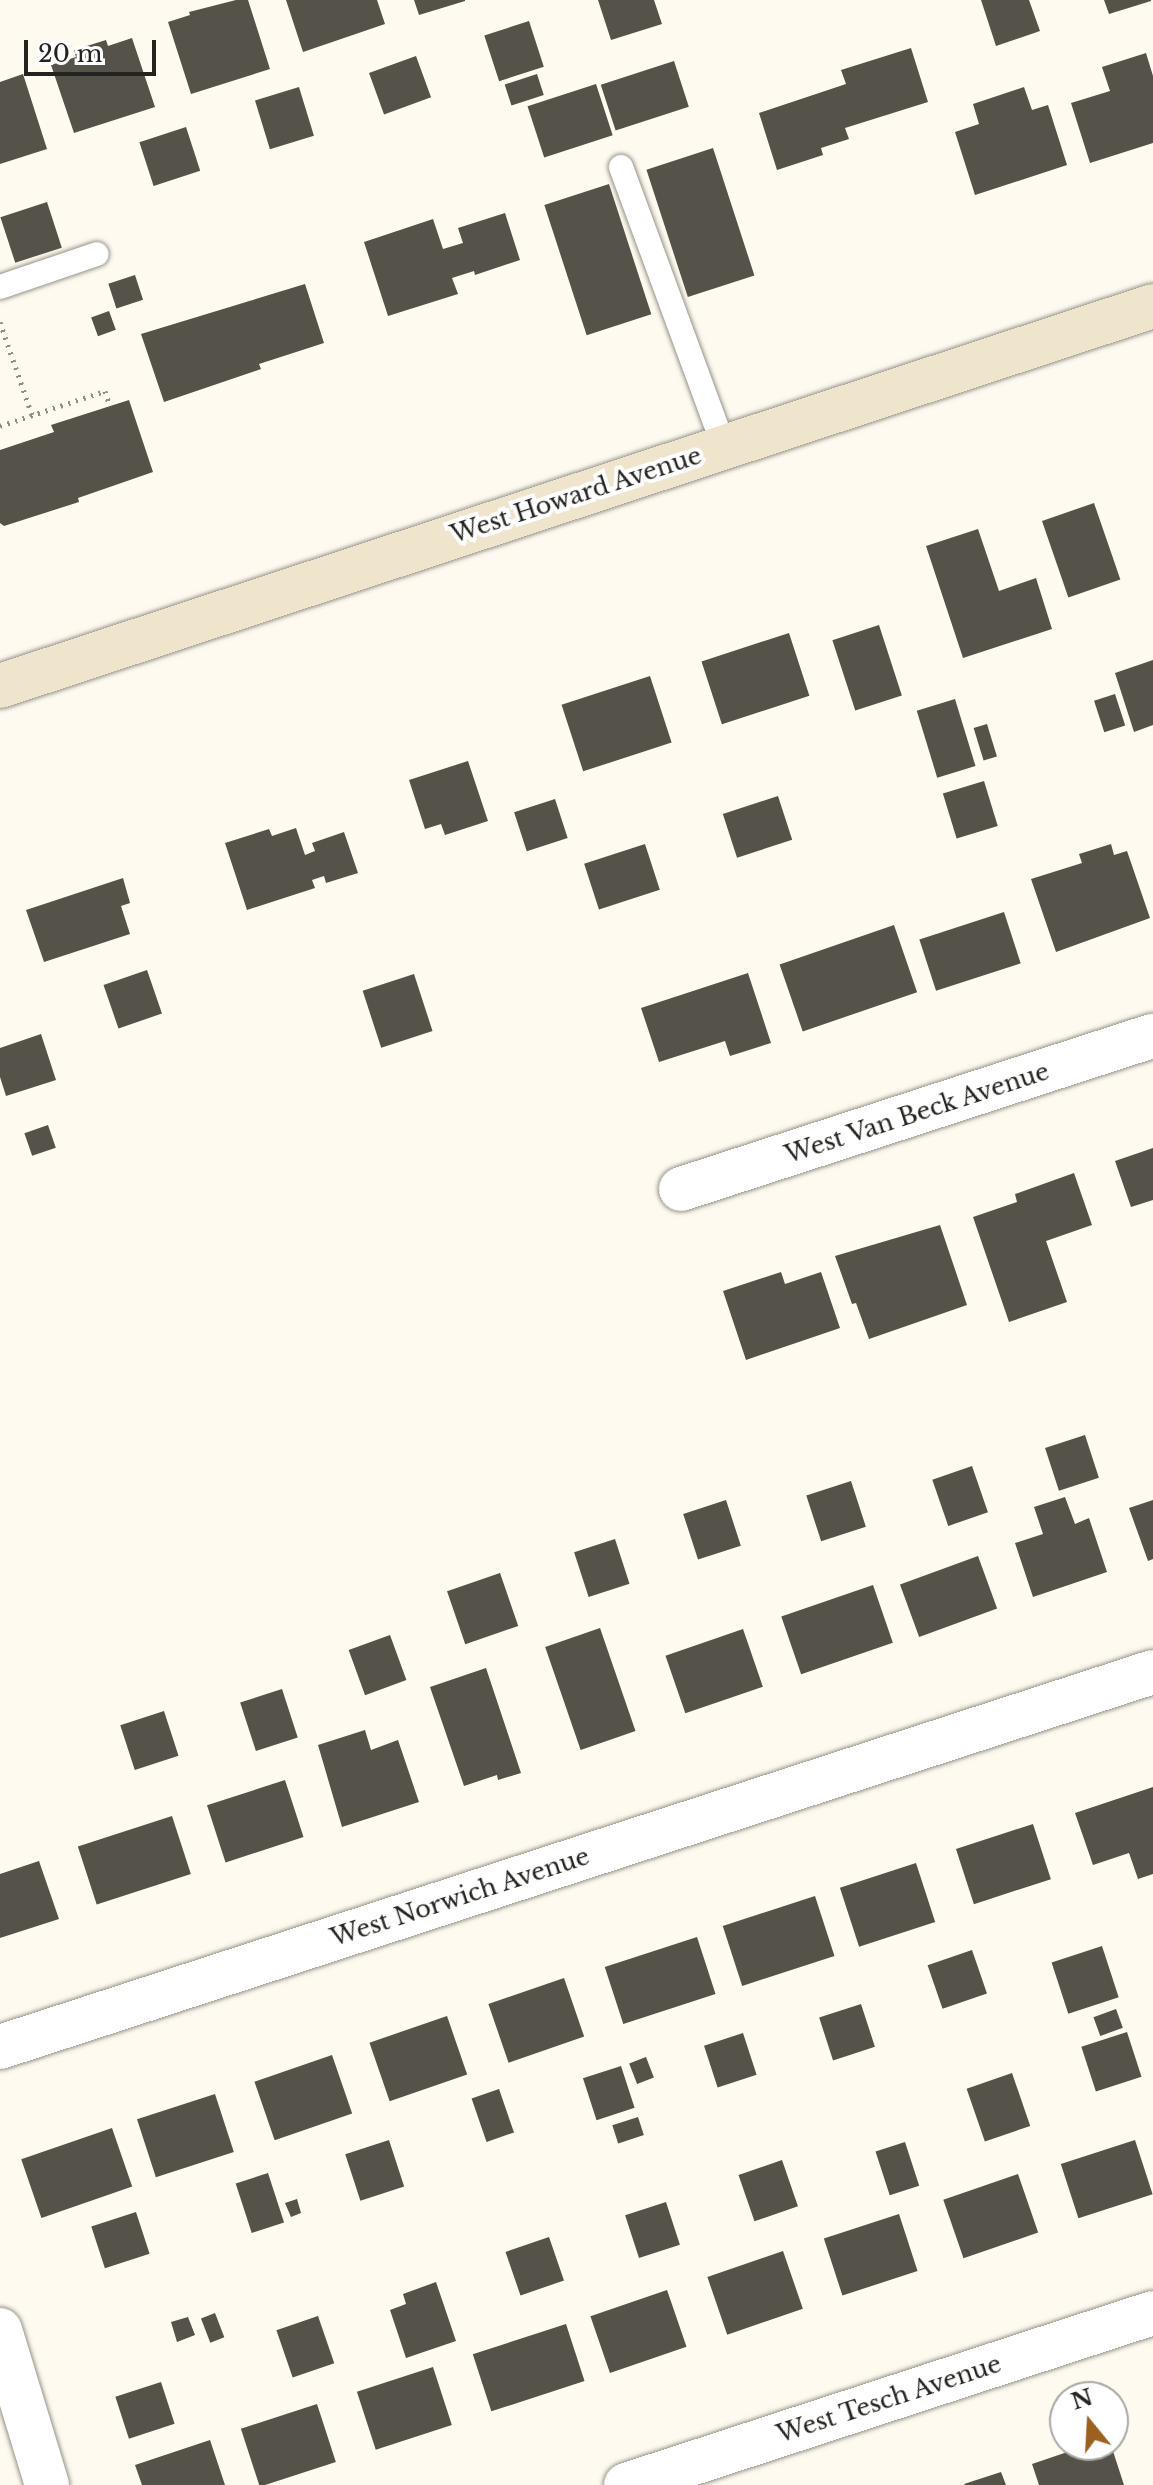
<!DOCTYPE html>
<style>
body{margin:0}
#map{position:relative;width:1153px;height:2485px;overflow:hidden;background:#fefaf0;font-family:"Libre Baskerville",serif}
div>[style]{position:absolute}
.building>*{inset:0;background:#55524a;transform-origin:0 0}
.path>*{height:5px;margin-top:-2.5px;transform-origin:0;background:repeating-linear-gradient(90deg,#8f8d86 0 2px,transparent 0 8px)}
.roads{filter:drop-shadow(0 0 2px #969389) drop-shadow(0 0 2px #969389)}
.lane>*{height:24px;margin:-12px;padding:0 12px;transform-origin:12px;border-radius:12px;background:#fff}
.street>*{height:44px;margin:-22px;padding:0 22px;transform-origin:22px;border-radius:22px;background:#fff}
.secondary>*{height:44px;margin:-22px;padding:0 22px;transform-origin:22px;border-radius:22px;background:#efe4cc}
span{translate:-50% -50%;white-space:nowrap;text-align:center;line-height:1.15;-webkit-text-stroke:8px #fff;paint-order:stroke}
.street-label{font-size:24px;color:#24231f}
.north{position:absolute;left:1049px;top:2381px;width:80px;height:80px;box-sizing:border-box;background:#fff;border:2px solid #a7a7a5;border-radius:50%;rotate:342deg;font-size:22px;font-weight:700;line-height:32px;text-align:center;color:#24231f}
.north::after{content:'';display:block;margin:auto;width:28px;height:36px;background:#9c6021;clip-path:polygon(50% 0,100% 100%,50% 72%,0 100%)}
.scale{position:absolute;left:24px;top:40px;width:132px;height:36px;box-sizing:border-box;border:4px solid #24231f;border-top:0;padding-left:10px;font-size:24px;line-height:28px;white-space:nowrap;color:#24231f;-webkit-text-stroke:6px #fff;paint-order:stroke}
</style>
<div id="map">
<div class="building">
<div style="clip-path:polygon(236px 0,248px 0,270px 69px,191px 94px,168px 22px,190px 15px,189px 12px)"></div>
<div style="clip-path:polygon(286px 0,377px 0,385px 24px,303px 52px)"></div>
<div style="clip-path:polygon(414px 0,465px 0,465px 1px,419px 15px)"></div>
<div style="clip-path:polygon(598px 0,654px 0,662px 24px,611px 40px)"></div>
<div style="clip-path:polygon(981px 0,1029px 0,1040px 31px,996px 46px)"></div>
<div style="clip-path:polygon(1104px 0,1151px 0,1151px 1px,1109px 14px)"></div>
<div style="left:529px;top:21px;width:48px;height:47px;rotate:72deg"></div>
<div style="clip-path:polygon(132px 38px,155px 107px,74px 133px,51px 65px,76px 57px,74px 50px,106px 40px,108px 46px)"></div>
<div style="clip-path:polygon(911px 48px,928px 102px,845px 128px,849px 139px,821px 148px,823px 155px,777px 170px,759px 113px,846px 84px,841px 70px)"></div>
<div style="clip-path:polygon(1146px 53px,1153px 76px,1153px 143px,1090px 163px,1071px 103px,1110px 91px,1102px 67px)"></div>
<div style="left:416px;top:56px;width:44px;height:50px;rotate:70deg"></div>
<div style="left:674px;top:61px;width:48px;height:77px;rotate:72deg"></div>
<div style="clip-path:polygon(23px 74px,47px 149px,0 164px,0 82px)"></div>
<div style="left:537px;top:74px;width:22px;height:34px;rotate:72deg"></div>
<div style="left:596px;top:84px;width:54px;height:72px;rotate:72deg"></div>
<div style="left:299px;top:87px;width:51px;height:46px;rotate:73deg"></div>
<div style="clip-path:polygon(1024px 87px,1032px 110px,1048px 105px,1067px 165px,975px 195px,955px 132px,979px 124px,973px 104px)"></div>
<div style="left:186px;top:127px;width:46px;height:49px;rotate:72deg"></div>
<div style="left:713px;top:148px;width:134px;height:70px;rotate:72deg"></div>
<div style="left:609px;top:184px;width:137px;height:68px;rotate:72deg"></div>
<div style="left:47px;top:202px;width:48px;height:49px;rotate:72deg"></div>
<div style="clip-path:polygon(505px 213px,520px 260px,475px 275px,474px 271px,452px 278px,458px 294px,388px 316px,364px 242px,433px 219px,443px 249px,463px 243px,458px 228px)"></div>
<div style="left:135px;top:275px;width:26px;height:28px;rotate:72deg"></div>
<div style="clip-path:polygon(305px 284px,324px 343px,259px 364px,261px 369px,164px 402px,141px 334px)"></div>
<div style="left:109px;top:311px;width:20px;height:19px;rotate:70deg"></div>
<div style="clip-path:polygon(129px 400px,153px 472px,78px 498px,79px 502px,4px 526px,0 523px,0 450px,54px 432px,51px 425px)"></div>
<div style="left:1094px;top:503px;width:81px;height:55px;rotate:71deg"></div>
<div style="clip-path:polygon(978px 529px,999px 591px,1036px 578px,1052px 629px,963px 658px,926px 546px)"></div>
<div style="left:879px;top:625px;width:74px;height:49px;rotate:72deg"></div>
<div style="left:789px;top:633px;width:66px;height:92px;rotate:72deg"></div>
<div style="clip-path:polygon(1153px 660px,1153px 725px,1134px 732px,1115px 673px)"></div>
<div style="left:650px;top:676px;width:70px;height:93px;rotate:72deg"></div>
<div style="left:1115px;top:694px;width:33px;height:22px;rotate:72deg"></div>
<div style="left:955px;top:699px;width:70px;height:40px;rotate:73deg"></div>
<div style="left:987px;top:724px;width:34px;height:14px;rotate:73deg"></div>
<div style="clip-path:polygon(468px 761px,488px 821px,445px 835px,441px 824px,425px 829px,409px 780px)"></div>
<div style="left:984px;top:781px;width:47px;height:43px;rotate:73deg"></div>
<div style="left:778px;top:796px;width:46px;height:58px;rotate:72deg"></div>
<div style="left:555px;top:799px;width:41px;height:43px;rotate:72deg"></div>
<div style="clip-path:polygon(296px 828px,305px 855px,315px 851px,312px 843px,344px 832px,358px 873px,326px 883px,324px 876px,312px 880px,315px 888px,247px 910px,225px 843px,269px 829px,272px 836px)"></div>
<div style="left:645px;top:844px;width:48px;height:64px;rotate:72deg"></div>
<div style="clip-path:polygon(1111px 844px,1114px 855px,1127px 851px,1150px 918px,1056px 952px,1031px 879px,1082px 863px,1079px 854px)"></div>
<div style="clip-path:polygon(123px 878px,130px 903px,121px 906px,130px 934px,44px 962px,26px 910px)"></div>
<div style="left:1004px;top:912px;width:54px;height:89px;rotate:72deg"></div>
<div style="left:894px;top:925px;width:71px;height:121px;rotate:71deg"></div>
<div style="left:147px;top:970px;width:46px;height:46px;rotate:71deg"></div>
<div style="clip-path:polygon(748px 973px,771px 1043px,730px 1056px,725px 1041px,659px 1062px,641px 1008px)"></div>
<div style="left:414px;top:974px;width:60px;height:54px;rotate:72deg"></div>
<div style="clip-path:polygon(41px 1034px,56px 1080px,6px 1096px,0 1077px,0 1048px)"></div>
<div style="left:48px;top:1125px;width:24px;height:25px;rotate:71deg"></div>
<div style="clip-path:polygon(1153px 1148px,1153px 1200px,1131px 1207px,1115px 1161px)"></div>
<div style="clip-path:polygon(1074px 1173px,1092px 1225px,1046px 1241px,1067px 1302px,1009px 1322px,973px 1217px,1017px 1202px,1015px 1194px)"></div>
<div style="clip-path:polygon(940px 1225px,967px 1305px,869px 1339px,856px 1303px,852px 1304px,835px 1256px)"></div>
<div style="clip-path:polygon(781px 1272px,785px 1284px,821px 1272px,840px 1328px,746px 1360px,723px 1291px)"></div>
<div style="left:1085px;top:1435px;width:45px;height:42px;rotate:72deg"></div>
<div style="left:972px;top:1466px;width:49px;height:42px;rotate:71deg"></div>
<div style="left:851px;top:1481px;width:48px;height:47px;rotate:72deg"></div>
<div style="clip-path:polygon(1065px 1497px,1075px 1524px,1089px 1518px,1107px 1572px,1033px 1597px,1015px 1543px,1043px 1534px,1034px 1507px)"></div>
<div style="left:726px;top:1500px;width:48px;height:45px;rotate:72deg"></div>
<div style="clip-path:polygon(1153px 1500px,1153px 1559px,1148px 1561px,1129px 1508px)"></div>
<div style="left:615px;top:1539px;width:47px;height:43px;rotate:72deg"></div>
<div style="left:978px;top:1556px;width:56px;height:83px;rotate:70deg"></div>
<div style="left:500px;top:1573px;width:56px;height:56px;rotate:71deg"></div>
<div style="left:873px;top:1585px;width:61px;height:97px;rotate:71deg"></div>
<div style="left:600px;top:1628px;width:109px;height:58px;rotate:71deg"></div>
<div style="left:743px;top:1629px;width:61px;height:82px;rotate:71deg"></div>
<div style="left:390px;top:1635px;width:48px;height:44px;rotate:70deg"></div>
<div style="clip-path:polygon(486px 1668px,521px 1773px,498px 1780px,497px 1775px,464px 1786px,430px 1687px)"></div>
<div style="left:282px;top:1689px;width:51px;height:44px;rotate:72deg"></div>
<div style="left:164px;top:1711px;width:47px;height:46px;rotate:72deg"></div>
<div style="clip-path:polygon(365px 1730px,371px 1750px,398px 1740px,419px 1802px,342px 1827px,318px 1745px)"></div>
<div style="left:285px;top:1780px;width:60px;height:82px;rotate:72deg"></div>
<div style="clip-path:polygon(1153px 1787px,1153px 1874px,1138px 1879px,1129px 1853px,1093px 1865px,1075px 1813px)"></div>
<div style="left:172px;top:1816px;width:61px;height:99px;rotate:72deg"></div>
<div style="left:1033px;top:1824px;width:58px;height:81px;rotate:72deg"></div>
<div style="clip-path:polygon(39px 1861px,59px 1919px,0 1938px,0 1874px)"></div>
<div style="left:916px;top:1863px;width:62px;height:80px;rotate:72deg"></div>
<div style="left:815px;top:1896px;width:63px;height:97px;rotate:72deg"></div>
<div style="left:697px;top:1937px;width:60px;height:97px;rotate:72deg"></div>
<div style="left:1102px;top:1946px;width:54px;height:53px;rotate:72deg"></div>
<div style="left:972px;top:1950px;width:46px;height:47px;rotate:71deg"></div>
<div style="left:564px;top:1978px;width:62px;height:80px;rotate:71deg"></div>
<div style="left:861px;top:2004px;width:45px;height:44px;rotate:72deg"></div>
<div style="left:1116px;top:2009px;width:20px;height:24px;rotate:70deg"></div>
<div style="left:447px;top:2016px;width:62px;height:82px;rotate:71deg"></div>
<div style="left:1127px;top:2032px;width:47px;height:48px;rotate:72deg"></div>
<div style="left:743px;top:2033px;width:44px;height:41px;rotate:72deg"></div>
<div style="left:332px;top:2055px;width:62px;height:82px;rotate:71deg"></div>
<div style="left:646px;top:2057px;width:22px;height:18px;rotate:69deg"></div>
<div style="left:621px;top:2066px;width:44px;height:40px;rotate:72deg"></div>
<div style="left:1012px;top:2073px;width:56px;height:48px;rotate:71deg"></div>
<div style="left:499px;top:2089px;width:46px;height:29px;rotate:71deg"></div>
<div style="left:215px;top:2094px;width:61px;height:82px;rotate:72deg"></div>
<div style="left:638px;top:2117px;width:19px;height:27px;rotate:72deg"></div>
<div style="left:112px;top:2128px;width:62px;height:96px;rotate:71deg"></div>
<div style="left:389px;top:2140px;width:49px;height:46px;rotate:72deg"></div>
<div style="left:1135px;top:2140px;width:57px;height:78px;rotate:72deg"></div>
<div style="left:905px;top:2142px;width:46px;height:31px;rotate:72deg"></div>
<div style="left:782px;top:2160px;width:49px;height:46px;rotate:71deg"></div>
<div style="left:268px;top:2173px;width:52px;height:34px;rotate:72deg"></div>
<div style="left:1018px;top:2174px;width:62px;height:79px;rotate:71deg"></div>
<div style="clip-path:polygon(297px 2199px,301px 2213px,291px 2217px,285px 2203px)"></div>
<div style="left:666px;top:2202px;width:45px;height:43px;rotate:72deg"></div>
<div style="left:136px;top:2212px;width:44px;height:47px;rotate:72deg"></div>
<div style="left:899px;top:2214px;width:60px;height:79px;rotate:72deg"></div>
<div style="left:549px;top:2237px;width:46px;height:46px;rotate:71deg"></div>
<div style="left:783px;top:2251px;width:61px;height:80px;rotate:71deg"></div>
<div style="clip-path:polygon(436px 2282px,456px 2341px,406px 2358px,390px 2310px,406px 2304px,403px 2294px)"></div>
<div style="left:667px;top:2290px;width:60px;height:81px;rotate:71deg"></div>
<div style="left:215px;top:2313px;width:26px;height:15px;rotate:69deg"></div>
<div style="left:318px;top:2316px;width:50px;height:44px;rotate:71deg"></div>
<div style="clip-path:polygon(188px 2317px,195px 2335px,177px 2342px,171px 2322px)"></div>
<div style="left:566px;top:2324px;width:60px;height:98px;rotate:72deg"></div>
<div style="left:433px;top:2367px;width:61px;height:80px;rotate:72deg"></div>
<div style="left:161px;top:2382px;width:44px;height:48px;rotate:72deg"></div>
<div style="left:317px;top:2404px;width:61px;height:80px;rotate:72deg"></div>
<div style="clip-path:polygon(210px 2440px,225px 2485px,142px 2485px,135px 2465px)"></div>
<div style="clip-path:polygon(1088px 2445px,1111px 2445px,1124px 2485px,1039px 2485px,1032px 2464px)"></div>
<div style="clip-path:polygon(1001px 2472px,1006px 2485px,965px 2485px,964px 2484px)"></div>
</div>
<div class="path">
<div style="left:0;top:322px;width:98px;rotate:71deg"></div>
<div style="left:0;top:426px;width:111px;rotate:-18.4deg"></div>
<div style="left:105px;top:391px;width:16px;rotate:72deg"></div>
</div>
<div class="roads">
<div class="lane">
<div style="left:621px;top:167px;width:298px;rotate:69.8deg"></div>
<div style="left:0;top:287px;width:102px;rotate:-18.8deg"></div>
</div>
<div class="street">
<div style="left:681px;top:1189px;width:496px;rotate:-18deg"></div>
<div style="left:0;top:2047px;width:1212px;rotate:-18.02deg"></div>
<div style="left:0;top:2330px;width:162px;rotate:73.1deg"></div>
<div style="left:626px;top:2485px;width:554px;rotate:-18.08deg"></div>
</div>
<div class="secondary">
<div style="left:0;top:686px;width:1214px;rotate:-18.24deg"></div>
</div>
</div>
<div class="street-label">
<span style="left:576px;top:495px;rotate:-18deg">West Howard Avenue</span>
<span style="left:917px;top:1113px;rotate:-18deg">West Van Beck Avenue</span>
<span style="left:460px;top:1897px;rotate:-18deg">West Norwich Avenue</span>
<span style="left:889px;top:2399px;rotate:-18deg">West Tesch Avenue</span>
</div>
<div class="north">N</div>
<div class="scale">20 m</div>
</div>
